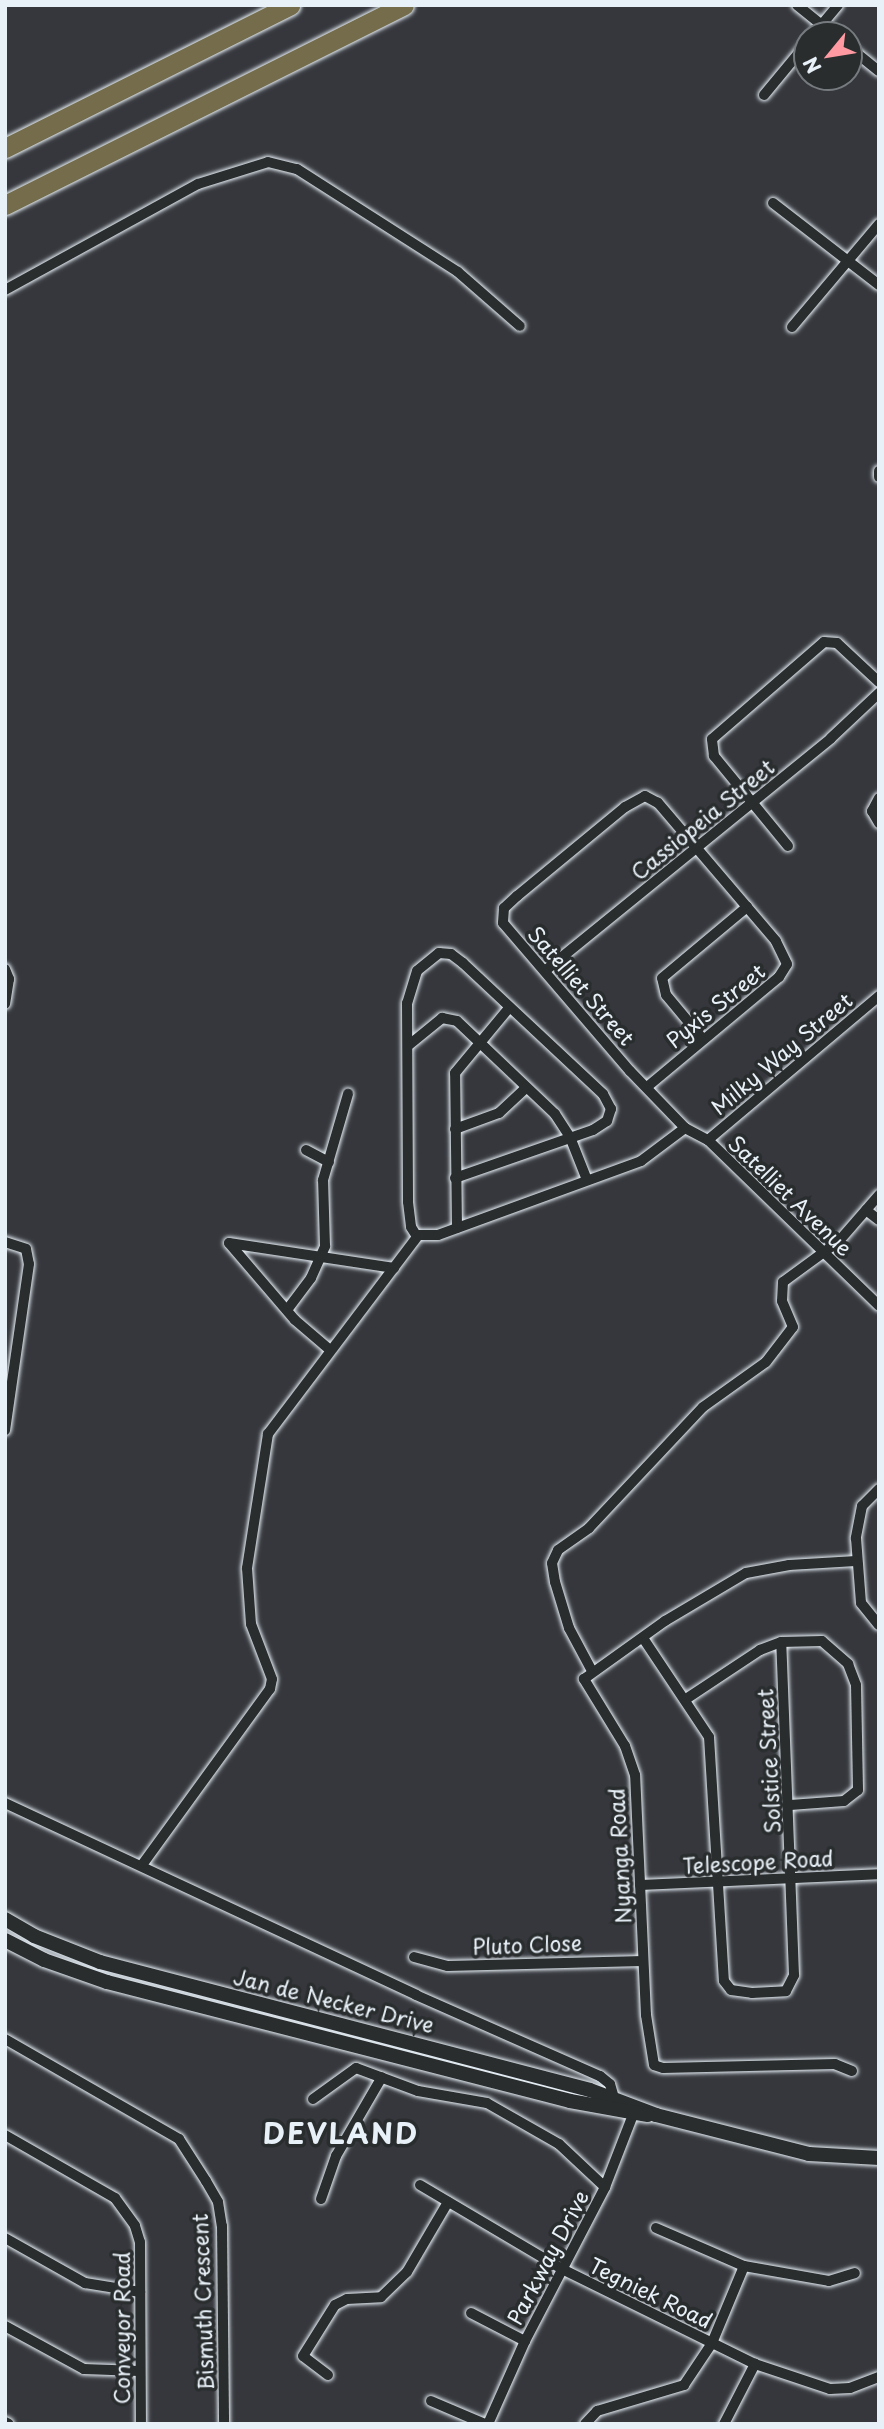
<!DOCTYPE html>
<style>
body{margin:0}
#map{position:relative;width:884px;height:2429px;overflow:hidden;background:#35373c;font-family:"Playpen Sans",sans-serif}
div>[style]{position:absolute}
.roads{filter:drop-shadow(0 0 2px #e8f1f8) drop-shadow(0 0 2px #e8f1f8)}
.minor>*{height:10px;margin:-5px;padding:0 5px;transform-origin:5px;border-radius:5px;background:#2a2d2e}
.secondary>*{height:14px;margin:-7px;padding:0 7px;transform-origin:7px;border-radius:7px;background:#2a2d2e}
.motorway>*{height:19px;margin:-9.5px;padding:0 9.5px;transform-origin:9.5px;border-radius:9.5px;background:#746c4b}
span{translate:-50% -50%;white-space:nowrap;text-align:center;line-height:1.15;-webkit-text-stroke:7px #2a2d2e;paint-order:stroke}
.street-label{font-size:21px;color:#e8f1f8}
.district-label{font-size:28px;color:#e8f1f8;font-weight:700;letter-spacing:2px}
.frame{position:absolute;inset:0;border:7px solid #e8f1f8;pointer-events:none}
.north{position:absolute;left:793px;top:21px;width:70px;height:70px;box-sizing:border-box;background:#2a2d2e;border:2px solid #767b7f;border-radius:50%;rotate:240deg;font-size:19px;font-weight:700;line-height:28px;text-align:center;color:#e8f1f8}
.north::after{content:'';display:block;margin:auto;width:24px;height:32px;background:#ff9aa2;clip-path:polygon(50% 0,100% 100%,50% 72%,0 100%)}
</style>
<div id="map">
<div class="roads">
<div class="minor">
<div style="left:797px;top:5px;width:48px;rotate:39deg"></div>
<div style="left:813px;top:35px;width:39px;rotate:-50deg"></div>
<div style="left:849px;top:47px;width:38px;rotate:39deg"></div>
<div style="left:764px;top:95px;width:67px;rotate:-50.4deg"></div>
<div style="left:773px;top:203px;width:134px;rotate:37.7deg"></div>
<div style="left:5px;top:290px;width:220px;rotate:-28.8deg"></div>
<div style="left:198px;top:184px;width:73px;rotate:-17.4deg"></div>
<div style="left:268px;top:162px;width:30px;rotate:14deg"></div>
<div style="left:297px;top:169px;width:191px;rotate:32.6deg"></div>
<div style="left:458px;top:272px;width:82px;rotate:41.1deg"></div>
<div style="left:792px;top:327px;width:135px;rotate:-49.8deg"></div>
<div style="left:879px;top:471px;width:6px;rotate:90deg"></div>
<div style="left:879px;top:798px;width:15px;rotate:118deg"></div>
<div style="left:872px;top:811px;width:14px;rotate:60deg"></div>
<div style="left:788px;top:846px;width:117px;rotate:-129.4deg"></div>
<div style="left:714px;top:756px;width:17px;rotate:-97deg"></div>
<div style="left:712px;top:739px;width:148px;rotate:-40.9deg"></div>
<div style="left:824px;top:642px;width:13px;rotate:4deg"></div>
<div style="left:837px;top:643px;width:57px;rotate:42.9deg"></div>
<div style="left:5px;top:969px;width:11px;rotate:68deg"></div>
<div style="left:9px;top:979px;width:25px;rotate:99deg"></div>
<div style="left:546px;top:970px;width:367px;rotate:-39.1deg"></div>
<div style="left:831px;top:738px;width:66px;rotate:-43.2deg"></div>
<div style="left:702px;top:1038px;width:56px;rotate:-129.9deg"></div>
<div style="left:666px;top:995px;width:17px;rotate:-103deg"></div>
<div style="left:662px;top:978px;width:111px;rotate:-39.9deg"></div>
<div style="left:409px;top:1045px;width:43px;rotate:-39.3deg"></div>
<div style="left:442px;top:1018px;width:15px;rotate:11deg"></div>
<div style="left:457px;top:1021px;width:135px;rotate:43.5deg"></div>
<div style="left:555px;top:1114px;width:27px;rotate:57deg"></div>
<div style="left:570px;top:1137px;width:46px;rotate:68.4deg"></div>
<div style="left:647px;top:1087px;width:172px;rotate:-39.8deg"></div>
<div style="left:779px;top:977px;width:15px;rotate:-58deg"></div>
<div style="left:787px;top:964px;width:25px;rotate:-116deg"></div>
<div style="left:776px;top:941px;width:182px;rotate:-130.5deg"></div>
<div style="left:658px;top:803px;width:15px;rotate:-152deg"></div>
<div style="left:645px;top:796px;width:23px;rotate:151deg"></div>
<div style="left:625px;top:807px;width:140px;rotate:140.5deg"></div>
<div style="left:517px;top:896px;width:18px;rotate:137deg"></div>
<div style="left:504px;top:908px;width:15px;rotate:94deg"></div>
<div style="left:503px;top:923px;width:195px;rotate:49.4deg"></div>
<div style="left:630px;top:1071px;width:79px;rotate:46deg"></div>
<div style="left:685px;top:1128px;width:26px;rotate:28deg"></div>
<div style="left:708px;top:1140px;width:238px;rotate:44.1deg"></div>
<div style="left:455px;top:1129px;width:47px;rotate:-20deg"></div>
<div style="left:499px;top:1113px;width:37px;rotate:-43deg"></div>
<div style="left:708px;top:1140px;width:224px;rotate:-40.1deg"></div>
<div style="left:306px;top:1150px;width:26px;rotate:28deg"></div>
<div style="left:455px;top:1178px;width:146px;rotate:-19.2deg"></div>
<div style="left:593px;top:1130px;width:17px;rotate:-33deg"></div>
<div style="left:607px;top:1121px;width:13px;rotate:-72deg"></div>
<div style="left:611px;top:1109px;width:17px;rotate:-118deg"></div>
<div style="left:603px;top:1094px;width:192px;rotate:-136.9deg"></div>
<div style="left:463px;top:963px;width:15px;rotate:-143deg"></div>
<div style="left:451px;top:954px;width:12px;rotate:-175deg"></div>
<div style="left:439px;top:953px;width:28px;rotate:141deg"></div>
<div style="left:417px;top:971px;width:34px;rotate:107deg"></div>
<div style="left:407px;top:1003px;width:199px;rotate:89.7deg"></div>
<div style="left:408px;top:1202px;width:25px;rotate:83deg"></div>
<div style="left:411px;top:1227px;width:9px;rotate:58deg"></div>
<div style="left:416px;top:1235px;width:22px"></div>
<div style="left:438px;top:1235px;width:216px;rotate:-20deg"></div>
<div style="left:641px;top:1161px;width:55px;rotate:-36.9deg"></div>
<div style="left:866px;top:1210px;width:16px;rotate:38deg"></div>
<div style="left:457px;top:1228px;width:155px;rotate:-90.7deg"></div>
<div style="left:455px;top:1073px;width:85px;rotate:-50.3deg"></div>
<div style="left:5px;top:1242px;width:22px;rotate:18deg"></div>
<div style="left:26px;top:1249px;width:15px;rotate:79deg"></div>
<div style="left:29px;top:1264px;width:168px;rotate:98.2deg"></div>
<div style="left:229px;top:1243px;width:167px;rotate:8.6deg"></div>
<div style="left:229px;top:1243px;width:101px;rotate:49.4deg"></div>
<div style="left:295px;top:1320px;width:45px;rotate:40.5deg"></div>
<div style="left:287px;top:1310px;width:40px;rotate:-53deg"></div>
<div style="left:311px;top:1278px;width:35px;rotate:-66deg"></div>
<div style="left:325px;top:1246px;width:66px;rotate:-91.7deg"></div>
<div style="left:323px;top:1180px;width:90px;rotate:-73.8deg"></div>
<div style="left:879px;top:1489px;width:24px;rotate:135deg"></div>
<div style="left:862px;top:1506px;width:33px;rotate:101deg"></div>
<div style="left:856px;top:1538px;width:65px;rotate:85.6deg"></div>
<div style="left:861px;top:1603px;width:28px;rotate:51deg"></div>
<div style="left:643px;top:1638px;width:119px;rotate:56.3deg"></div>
<div style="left:709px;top:1737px;width:244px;rotate:86.5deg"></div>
<div style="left:724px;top:1981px;width:11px;rotate:52deg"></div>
<div style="left:731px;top:1990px;width:21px;rotate:8deg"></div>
<div style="left:752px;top:1993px;width:34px;rotate:-3deg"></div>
<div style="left:786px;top:1991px;width:18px;rotate:-63deg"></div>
<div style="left:794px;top:1975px;width:333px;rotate:-92.2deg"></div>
<div style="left:592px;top:1671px;width:49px;rotate:-118.1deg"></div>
<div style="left:569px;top:1628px;width:48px;rotate:-106.9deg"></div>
<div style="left:555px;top:1582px;width:19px;rotate:-99deg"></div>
<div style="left:552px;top:1563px;width:14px;rotate:-65deg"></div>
<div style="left:558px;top:1550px;width:38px;rotate:-35deg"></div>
<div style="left:589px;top:1528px;width:166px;rotate:-46.7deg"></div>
<div style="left:703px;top:1407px;width:77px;rotate:-35.5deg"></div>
<div style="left:766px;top:1362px;width:44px;rotate:-52.4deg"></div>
<div style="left:793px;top:1327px;width:28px;rotate:-113deg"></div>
<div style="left:782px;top:1301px;width:19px;rotate:-87deg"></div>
<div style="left:783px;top:1282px;width:69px;rotate:-36.2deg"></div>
<div style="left:839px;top:1241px;width:61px;rotate:-49deg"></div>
<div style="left:686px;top:1699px;width:89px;rotate:-33.5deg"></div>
<div style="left:760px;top:1650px;width:22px;rotate:-21deg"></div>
<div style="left:781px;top:1642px;width:41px;rotate:-1.4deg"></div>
<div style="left:822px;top:1641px;width:35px;rotate:41deg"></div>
<div style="left:848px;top:1664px;width:22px;rotate:69deg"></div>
<div style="left:856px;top:1685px;width:105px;rotate:88.9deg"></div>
<div style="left:858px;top:1790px;width:18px;rotate:142deg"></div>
<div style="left:844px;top:1801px;width:54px;rotate:175.8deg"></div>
<div style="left:5px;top:1803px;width:454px;rotate:25deg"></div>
<div style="left:416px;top:1995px;width:201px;rotate:23.8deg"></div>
<div style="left:600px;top:2076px;width:13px;rotate:39deg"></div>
<div style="left:610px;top:2084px;width:15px;rotate:74deg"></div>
<div style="left:142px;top:1865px;width:218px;rotate:-54deg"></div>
<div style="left:270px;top:1689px;width:10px;rotate:-79deg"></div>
<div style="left:272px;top:1679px;width:59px;rotate:-110.9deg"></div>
<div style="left:251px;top:1624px;width:56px;rotate:-94.1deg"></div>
<div style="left:247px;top:1568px;width:136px;rotate:-81.1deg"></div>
<div style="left:268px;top:1434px;width:248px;rotate:-52.9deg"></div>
<div style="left:640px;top:1885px;width:239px;rotate:-2.6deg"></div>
<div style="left:414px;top:1957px;width:35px;rotate:15deg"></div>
<div style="left:448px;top:1966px;width:195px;rotate:-1.5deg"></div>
<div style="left:5px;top:2039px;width:201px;rotate:29.9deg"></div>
<div style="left:179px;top:2139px;width:50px;rotate:57.3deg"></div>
<div style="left:206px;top:2181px;width:24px;rotate:60deg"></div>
<div style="left:218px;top:2202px;width:24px;rotate:81deg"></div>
<div style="left:222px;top:2226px;width:198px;rotate:89.4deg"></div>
<div style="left:852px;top:2071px;width:18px;rotate:-158deg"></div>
<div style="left:835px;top:2064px;width:172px;rotate:178.7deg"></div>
<div style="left:663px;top:2068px;width:9px;rotate:-162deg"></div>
<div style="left:654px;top:2065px;width:51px;rotate:-99.1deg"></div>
<div style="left:646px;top:2015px;width:240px;rotate:-92.6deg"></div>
<div style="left:635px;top:1775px;width:31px;rotate:-109deg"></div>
<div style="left:625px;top:1746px;width:79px;rotate:-121.5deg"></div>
<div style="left:584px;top:1679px;width:100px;rotate:-35.6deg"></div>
<div style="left:665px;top:1621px;width:94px;rotate:-30.7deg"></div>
<div style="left:746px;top:1573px;width:44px;rotate:-10.5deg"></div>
<div style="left:789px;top:1565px;width:67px;rotate:-3.4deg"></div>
<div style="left:313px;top:2099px;width:53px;rotate:-35.8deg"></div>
<div style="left:356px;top:2068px;width:66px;rotate:20.4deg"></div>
<div style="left:418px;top:2091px;width:70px;rotate:9.9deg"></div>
<div style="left:487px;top:2103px;width:83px;rotate:29.7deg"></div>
<div style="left:559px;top:2144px;width:63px;rotate:43.1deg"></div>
<div style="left:5px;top:2135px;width:127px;rotate:29.8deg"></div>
<div style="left:115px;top:2198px;width:34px;rotate:54deg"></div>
<div style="left:135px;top:2226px;width:17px;rotate:73deg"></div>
<div style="left:140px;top:2242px;width:182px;rotate:89.7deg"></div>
<div style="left:420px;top:2185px;width:165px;rotate:30.6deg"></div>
<div style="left:562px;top:2269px;width:215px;rotate:26.2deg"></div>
<div style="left:755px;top:2364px;width:79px;rotate:18.4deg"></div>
<div style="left:830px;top:2389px;width:20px;rotate:-3deg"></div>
<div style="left:850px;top:2388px;width:31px;rotate:-21deg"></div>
<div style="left:321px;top:2199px;width:46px;rotate:-70.8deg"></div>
<div style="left:336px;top:2156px;width:91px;rotate:-59.8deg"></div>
<div style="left:656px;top:2228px;width:96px;rotate:23.4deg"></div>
<div style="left:744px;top:2266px;width:86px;rotate:10deg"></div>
<div style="left:829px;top:2281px;width:27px;rotate:-17deg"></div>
<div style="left:5px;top:2238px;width:92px;rotate:29.4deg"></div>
<div style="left:85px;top:2283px;width:56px;rotate:9.3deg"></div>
<div style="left:471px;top:2313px;width:61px;rotate:27.4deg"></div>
<div style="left:5px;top:2326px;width:90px;rotate:28.6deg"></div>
<div style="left:84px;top:2369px;width:55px;rotate:2.1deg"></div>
<div style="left:328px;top:2375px;width:31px;rotate:-143deg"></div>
<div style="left:303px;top:2356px;width:60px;rotate:-57.9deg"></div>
<div style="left:335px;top:2305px;width:13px;rotate:-27deg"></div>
<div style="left:347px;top:2299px;width:34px;rotate:-3deg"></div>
<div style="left:381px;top:2297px;width:36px;rotate:-44deg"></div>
<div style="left:407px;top:2272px;width:81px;rotate:-59.6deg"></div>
<div style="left:431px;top:2401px;width:59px;rotate:23.1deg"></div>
<div style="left:5px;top:2422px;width:4px;rotate:27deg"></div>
<div style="left:488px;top:2424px;width:91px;rotate:-66deg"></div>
<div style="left:525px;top:2341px;width:174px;rotate:-62.5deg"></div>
<div style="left:605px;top:2187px;width:86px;rotate:-68.8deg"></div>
<div style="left:585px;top:2424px;width:18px;rotate:-47deg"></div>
<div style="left:597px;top:2411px;width:91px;rotate:-16.6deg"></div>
<div style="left:684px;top:2385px;width:50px;rotate:-56.3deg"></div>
<div style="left:712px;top:2343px;width:83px;rotate:-67.4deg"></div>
<div style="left:724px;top:2424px;width:68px;rotate:-62.7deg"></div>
</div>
<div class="secondary">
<div style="left:5px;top:1919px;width:34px;rotate:30deg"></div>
<div style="left:34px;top:1936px;width:71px;rotate:21.5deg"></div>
<div style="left:100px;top:1962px;width:506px;rotate:14.64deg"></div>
<div style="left:590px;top:2090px;width:71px;rotate:20.7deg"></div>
<div style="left:656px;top:2115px;width:158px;rotate:14.3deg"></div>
<div style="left:809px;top:2154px;width:70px;rotate:3.3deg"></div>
<div style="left:5px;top:1940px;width:44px;rotate:27.1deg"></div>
<div style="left:44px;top:1960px;width:67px;rotate:19.2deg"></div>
<div style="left:107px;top:1982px;width:478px;rotate:14.4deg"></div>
<div style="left:570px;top:2101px;width:79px;rotate:10.2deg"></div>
</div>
<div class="motorway">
<div style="left:5px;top:148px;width:319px;rotate:-26.6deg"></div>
<div style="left:5px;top:205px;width:446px;rotate:-26.6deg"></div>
</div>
</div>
<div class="street-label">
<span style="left:702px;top:819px;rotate:-39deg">Cassiopeia Street</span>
<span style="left:582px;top:985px;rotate:49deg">Satelliet Street</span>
<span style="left:715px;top:1005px;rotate:-39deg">Pyxis Street</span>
<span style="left:781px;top:1053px;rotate:-40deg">Milky Way Street</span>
<span style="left:791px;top:1195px;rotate:44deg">Satelliet Avenue</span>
<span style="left:768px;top:1761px;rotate:-93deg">Solstice Street</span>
<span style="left:619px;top:1856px;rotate:-93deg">Nyanga Road</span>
<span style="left:758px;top:1861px;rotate:-3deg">Telescope Road</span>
<span style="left:527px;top:1944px;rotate:-2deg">Pluto Close</span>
<span style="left:334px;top:2000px;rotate:14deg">Jan de Necker Drive</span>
<span style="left:547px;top:2257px;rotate:-62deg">Parkway Drive</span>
<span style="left:651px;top:2292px;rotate:26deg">Tegniek Road</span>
<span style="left:202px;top:2302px;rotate:-92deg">Bismuth Crescent</span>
<span style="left:121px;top:2328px;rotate:-90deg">Conveyor Road</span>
</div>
<div class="district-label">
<span style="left:341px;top:2133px">DEVLAND</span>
</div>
<div class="frame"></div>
<div class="north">N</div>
</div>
